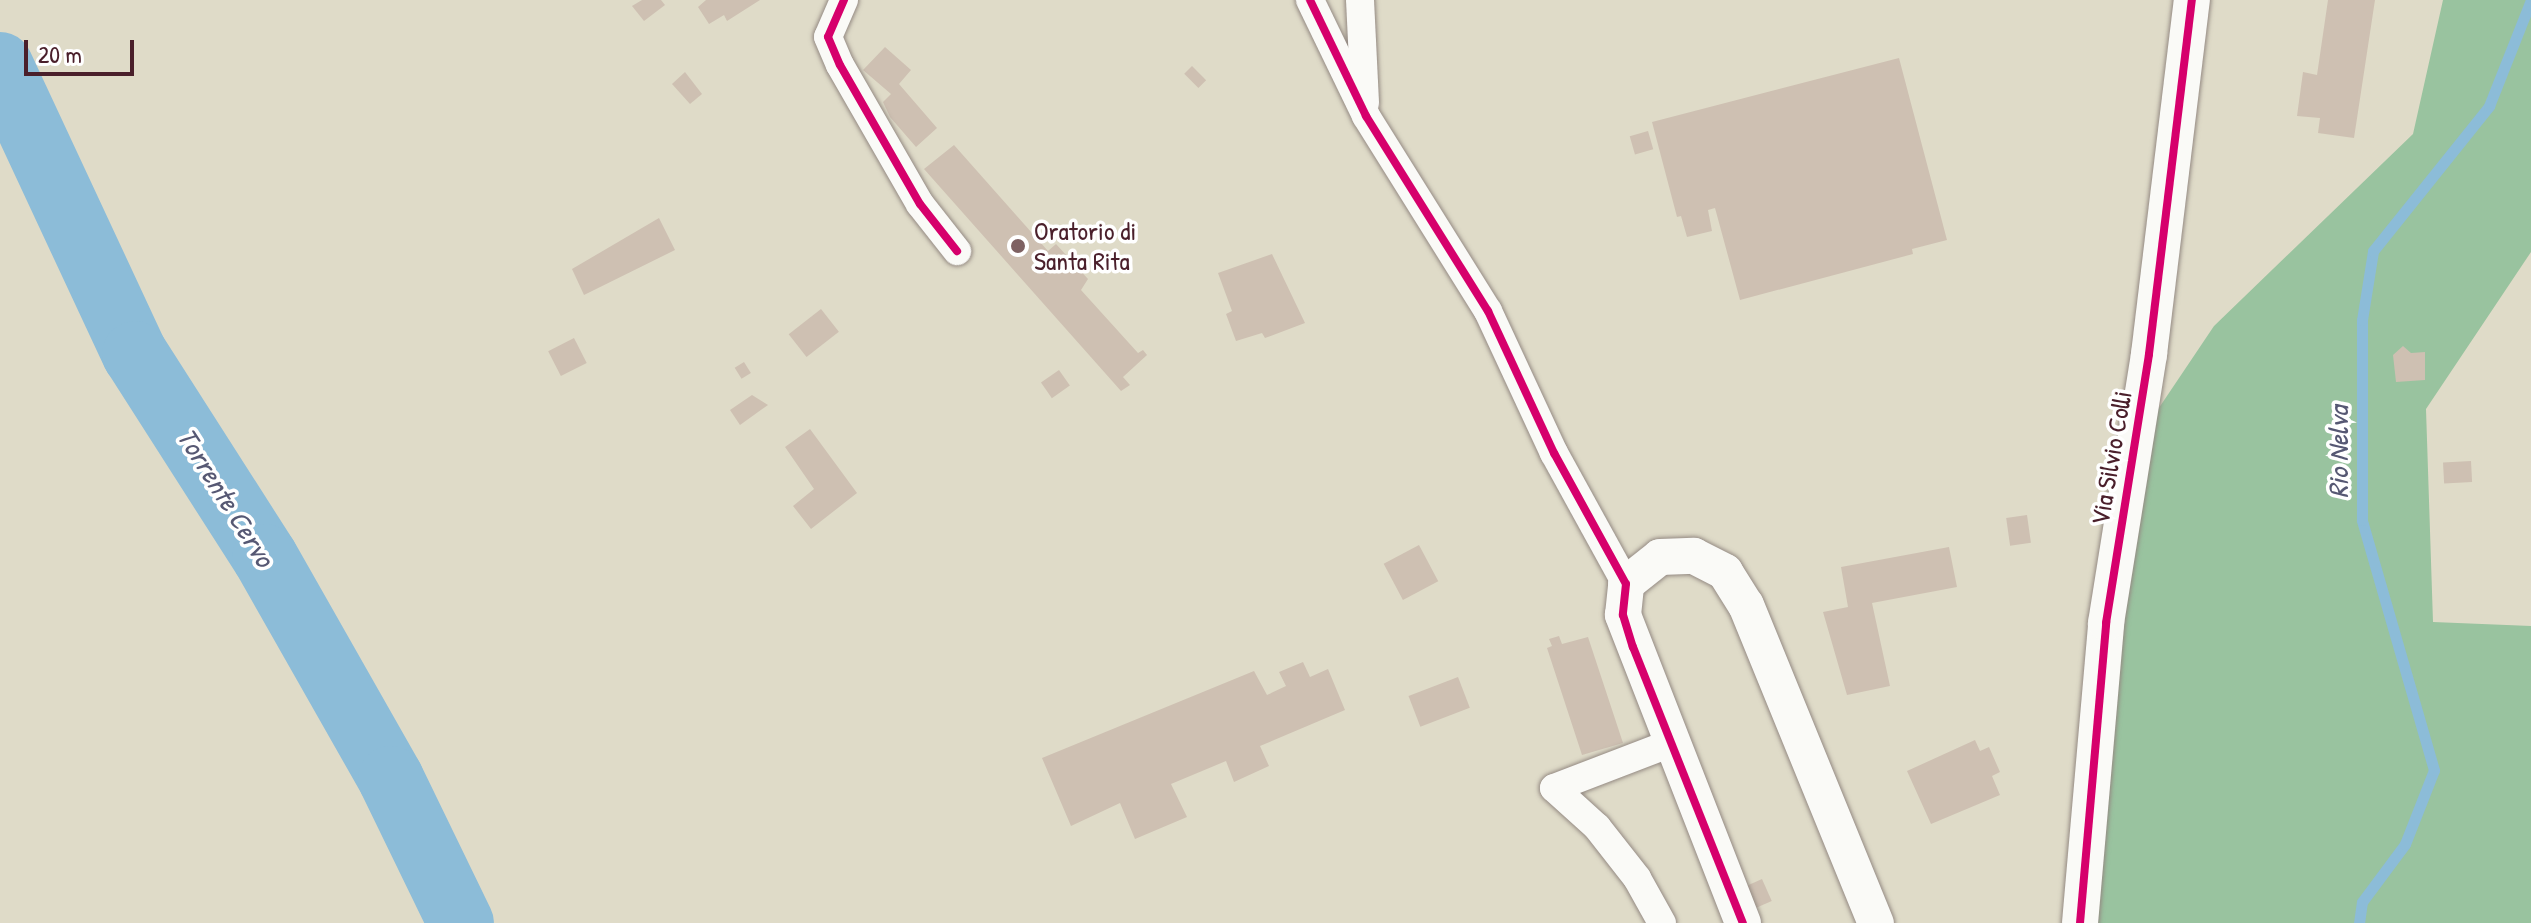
<!DOCTYPE html>
<style>
body{margin:0}
#map{position:relative;width:2531px;height:923px;overflow:hidden;background:#dfdbc8;font-family:"Patrick Hand",sans-serif}
div>[style]{position:absolute}
.forest>*{inset:0;background:#99c39f}
.stream>*{height:11px;margin:-5.5px;padding:0 5.5px;transform-origin:5.5px;border-radius:5.5px;background:#8cbcd8}
.river>*{height:66px;margin:-33px;padding:0 33px;transform-origin:33px;border-radius:33px;background:#8cbcd8}
.building>*{inset:0;background:#cec0b2;transform-origin:0 0}
.roads{filter:drop-shadow(0 0 2px #948a83) drop-shadow(0 0 2px #948a83)}
.minor>*{height:28px;margin:-14px;padding:0 14px;transform-origin:14px;border-radius:14px;background:#fafaf7}
.tertiary>*{height:36px;margin:-18px;padding:0 18px;transform-origin:18px;border-radius:18px;background:#fafaf7}
.cycleway>*{height:8px;margin:-4px;padding:0 4px;transform-origin:4px;border-radius:4px;background:#d6006c}
.dots>*{width:22px;height:22px;translate:-50% -50%;box-sizing:border-box;border:4px solid #fff;border-radius:50%}
span{translate:-50% -50%;white-space:nowrap;text-align:center;line-height:1.15;-webkit-text-stroke:7px #fff;paint-order:stroke}
.poi-label{font-size:26px;color:#4a1f2b}
.left{translate:0 -50%;text-align:left}
.street-label{font-size:26px;color:#4a1f2b}
.water-label{font-size:28px;color:#565873;font-style:italic}
.scale{position:absolute;left:24px;top:40px;width:110px;height:36px;box-sizing:border-box;border:4px solid #4a1f2b;border-top:0;padding-left:10px;font-size:24px;line-height:28px;white-space:nowrap;color:#4a1f2b;-webkit-text-stroke:6px #fff;paint-order:stroke}
</style>
<div id="map">
<div class="forest">
<div style="clip-path:polygon(2443px 0,2531px 0,2531px 252px,2426px 409px,2433px 622px,2531px 626px,2531px 923px,2075px 923px,2134px 445px,2214px 326px,2413px 134px)"></div>
</div>
<div class="stream">
<div style="left:2359px;top:923px;width:21px;rotate:-82deg"></div>
<div style="left:2362px;top:902px;width:72px;rotate:-53.4deg"></div>
<div style="left:2405px;top:844px;width:79px;rotate:-68.6deg"></div>
<div style="left:2434px;top:770px;width:260px;rotate:-106.1deg"></div>
<div style="left:2362px;top:520px;width:200px;rotate:-90deg"></div>
<div style="left:2362px;top:320px;width:70px;rotate:-80.9deg"></div>
<div style="left:2373px;top:251px;width:186px;rotate:-51.3deg"></div>
<div style="left:2489px;top:106px;width:114px;rotate:-68.4deg"></div>
</div>
<div class="river">
<div style="left:0;top:65px;width:319px;rotate:65deg"></div>
<div style="left:135px;top:354px;width:241px;rotate:57.4deg"></div>
<div style="left:265px;top:557px;width:255px;rotate:60.4deg"></div>
<div style="left:391px;top:779px;width:160px;rotate:64.1deg"></div>
</div>
<div class="building">
<div style="clip-path:polygon(642px 0,661px 0,665px 5px,644px 21px,632px 6px)"></div>
<div style="clip-path:polygon(706px 0,760px 0,727px 21px,724px 15px,709px 24px,698px 7px)"></div>
<div style="clip-path:polygon(2328px 0,2375px 0,2354px 138px,2318px 133px,2320px 118px,2297px 116px,2303px 72px,2317px 75px)"></div>
<div style="clip-path:polygon(885px 47px,911px 70px,899px 84px,937px 128px,916px 147px,890px 117px,883px 102px,891px 94px,863px 70px)"></div>
<div style="clip-path:polygon(1899px 58px,1947px 240px,1912px 249px,1913px 254px,1740px 300px,1715px 208px,1708px 210px,1712px 231px,1687px 237px,1681px 216px,1677px 217px,1652px 122px)"></div>
<div style="left:1192px;top:66px;width:20px;height:11px;rotate:45deg"></div>
<div style="clip-path:polygon(685px 72px,702px 94px,690px 104px,672px 84px)"></div>
<div style="left:1648px;top:131px;width:19px;height:19px;rotate:74deg"></div>
<div style="clip-path:polygon(954px 145px,1048px 251px,1056px 244px,1088px 279px,1081px 290px,1138px 353px,1143px 350px,1147px 355px,1123px 377px,1130px 385px,1121px 391px,924px 169px)"></div>
<div style="clip-path:polygon(659px 218px,675px 250px,584px 295px,572px 269px)"></div>
<div style="clip-path:polygon(1272px 254px,1305px 323px,1265px 338px,1262px 333px,1236px 341px,1226px 314px,1232px 311px,1218px 273px)"></div>
<div style="left:821px;top:309px;width:29px;height:41px;rotate:52deg"></div>
<div style="left:574px;top:338px;width:28px;height:29px;rotate:63deg"></div>
<div style="clip-path:polygon(2403px 346px,2411px 353px,2425px 352px,2425px 380px,2396px 382px,2393px 355px)"></div>
<div style="left:744px;top:362px;width:13px;height:11px;rotate:58deg"></div>
<div style="left:1059px;top:370px;width:19px;height:22px;rotate:55deg"></div>
<div style="clip-path:polygon(752px 395px,768px 405px,740px 425px,730px 410px)"></div>
<div style="clip-path:polygon(810px 429px,857px 493px,811px 529px,793px 506px,814px 489px,785px 447px)"></div>
<div style="left:2471px;top:461px;width:21px;height:28px;rotate:87deg"></div>
<div style="left:2027px;top:515px;width:28px;height:21px;rotate:82deg"></div>
<div style="left:1419px;top:545px;width:41px;height:40px;rotate:62deg"></div>
<div style="clip-path:polygon(1949px 547px,1957px 587px,1872px 603px,1890px 686px,1847px 695px,1823px 612px,1848px 607px,1841px 567px)"></div>
<div style="clip-path:polygon(1559px 636px,1562px 644px,1588px 637px,1623px 743px,1582px 755px,1547px 648px,1552px 646px,1549px 639px)"></div>
<div style="clip-path:polygon(1303px 662px,1310px 677px,1328px 669px,1345px 710px,1260px 746px,1269px 766px,1234px 782px,1226px 761px,1171px 784px,1187px 817px,1135px 839px,1120px 803px,1071px 826px,1042px 758px,1254px 671px,1267px 695px,1286px 686px,1279px 672px)"></div>
<div style="left:1458px;top:677px;width:33px;height:53px;rotate:69deg"></div>
<div style="clip-path:polygon(1975px 740px,1980px 751px,1989px 747px,2000px 772px,1992px 776px,2000px 795px,1931px 824px,1907px 771px)"></div>
<div style="left:1762px;top:879px;width:24px;height:22px;rotate:66deg"></div>
</div>
<div class="roads">
<div class="minor">
<div style="left:844px;top:0;width:40px;rotate:113.4deg"></div>
<div style="left:828px;top:37px;width:30px;rotate:67deg"></div>
<div style="left:840px;top:65px;width:160px;rotate:60.1deg"></div>
<div style="left:920px;top:204px;width:60px;rotate:51.8deg"></div>
<div style="left:1310px;top:0;width:129px;rotate:64.2deg"></div>
<div style="left:1366px;top:116px;width:230px;rotate:58deg"></div>
<div style="left:1488px;top:311px;width:157px;rotate:65.1deg"></div>
<div style="left:1554px;top:453px;width:149px;rotate:61.2deg"></div>
<div style="left:1360px;top:0;width:103px;rotate:87.2deg"></div>
<div style="left:1662px;top:923px;width:51px;rotate:-119.1deg"></div>
<div style="left:1637px;top:878px;width:65px;rotate:-128.1deg"></div>
<div style="left:1597px;top:827px;width:58px;rotate:-137.8deg"></div>
<div style="left:1554px;top:788px;width:125px;rotate:-21deg"></div>
</div>
<div class="tertiary">
<div style="left:1743px;top:923px;width:331px;rotate:-111.3deg"></div>
<div style="left:1623px;top:615px;width:31px;rotate:-84deg"></div>
<div style="left:1626px;top:584px;width:43px;rotate:-38.5deg"></div>
<div style="left:1660px;top:557px;width:34px;rotate:-2deg"></div>
<div style="left:1694px;top:556px;width:35px;rotate:27deg"></div>
<div style="left:1725px;top:572px;width:39px;rotate:58deg"></div>
<div style="left:1746px;top:605px;width:344px;rotate:67.8deg"></div>
<div style="left:2080px;top:923px;width:301px;rotate:-85deg"></div>
<div style="left:2106px;top:623px;width:272px;rotate:-80.9deg"></div>
<div style="left:2149px;top:354px;width:357px;rotate:-83.1deg"></div>
</div>
</div>
<div class="cycleway">
<div style="left:844px;top:0;width:40px;rotate:113.4deg"></div>
<div style="left:828px;top:37px;width:30px;rotate:67deg"></div>
<div style="left:840px;top:65px;width:160px;rotate:60.1deg"></div>
<div style="left:920px;top:204px;width:60px;rotate:51.8deg"></div>
<div style="left:1310px;top:0;width:129px;rotate:64.2deg"></div>
<div style="left:1366px;top:116px;width:230px;rotate:58deg"></div>
<div style="left:1488px;top:311px;width:157px;rotate:65.1deg"></div>
<div style="left:1554px;top:453px;width:149px;rotate:61.2deg"></div>
<div style="left:1626px;top:584px;width:31px;rotate:96deg"></div>
<div style="left:1623px;top:615px;width:34px;rotate:73deg"></div>
<div style="left:1633px;top:647px;width:297px;rotate:68.3deg"></div>
<div style="left:2080px;top:923px;width:301px;rotate:-85deg"></div>
<div style="left:2106px;top:623px;width:272px;rotate:-80.9deg"></div>
<div style="left:2149px;top:354px;width:357px;rotate:-83.1deg"></div>
</div>
<div class="dots">
<div style="left:1018px;top:246px;background:#7e6162"></div>
</div>
<div class="poi-label">
<span class="left" style="left:1034px;top:246px">Oratorio di<br>Santa Rita</span>
</div>
<div class="street-label">
<span style="left:2111px;top:458px;rotate:-80deg">Via Silvio Colli</span>
</div>
<div class="water-label">
<span style="left:2338px;top:452px;rotate:-90deg">Rio Nelva</span>
<span style="left:226px;top:497px;rotate:58deg">Torrente Cervo</span>
</div>
<div class="scale">20 m</div>
</div>
